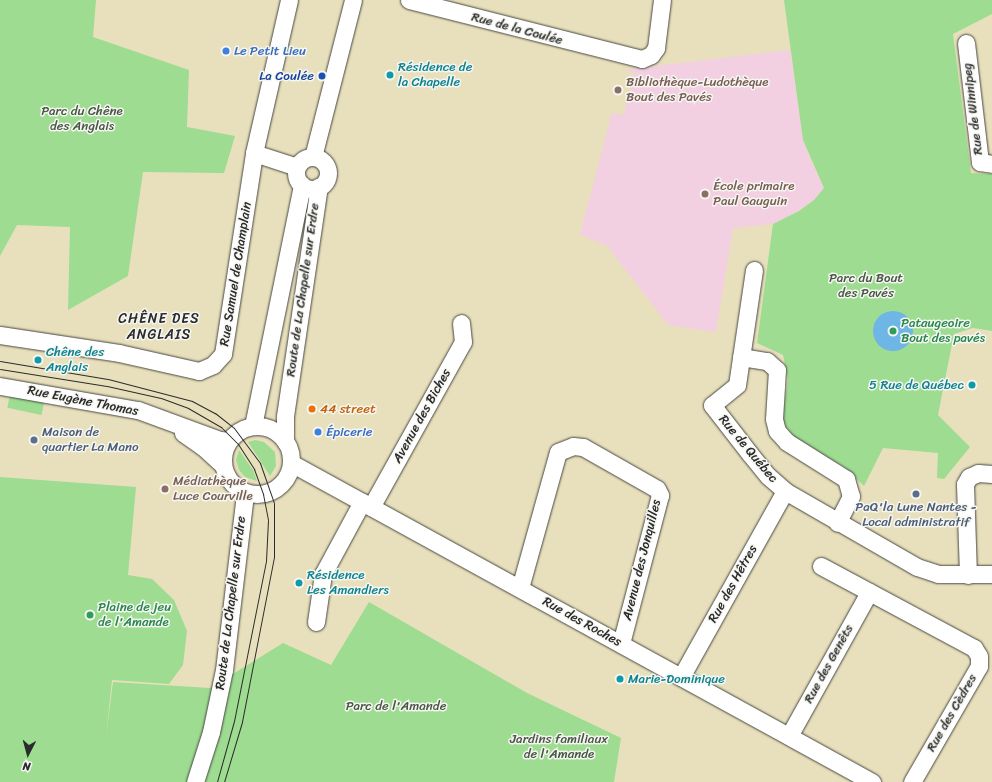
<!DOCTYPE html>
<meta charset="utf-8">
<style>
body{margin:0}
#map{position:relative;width:992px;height:782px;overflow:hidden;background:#e8e0bc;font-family:Sriracha,sans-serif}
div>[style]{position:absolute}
.built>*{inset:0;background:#f2cfe1}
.green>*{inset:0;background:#9ddc91;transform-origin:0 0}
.water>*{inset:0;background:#6eb6e6}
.round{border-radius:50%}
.roads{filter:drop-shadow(0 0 1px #474641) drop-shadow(0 0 1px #474641)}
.minor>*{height:17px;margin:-8.5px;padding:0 8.5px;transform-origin:8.5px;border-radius:8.5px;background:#fff}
.minor>.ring{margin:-8.5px;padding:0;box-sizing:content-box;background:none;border:17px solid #fff;border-radius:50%}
.tram>*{height:1px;margin:-0.5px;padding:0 0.5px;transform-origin:0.5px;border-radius:0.5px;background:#2b2b2b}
.dots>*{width:11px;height:11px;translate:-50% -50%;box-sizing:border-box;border:2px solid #f6f6f2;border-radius:50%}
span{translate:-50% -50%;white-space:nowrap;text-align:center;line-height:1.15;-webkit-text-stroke:3px #f6f6f2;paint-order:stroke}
.street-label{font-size:13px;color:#2b2b2b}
.shop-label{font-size:13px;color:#366cbe}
.left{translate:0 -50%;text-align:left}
.culture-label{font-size:13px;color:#0d838f}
.right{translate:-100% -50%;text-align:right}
.transit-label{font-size:13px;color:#164399}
.education-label{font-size:13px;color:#785e54}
.park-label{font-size:13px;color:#485744}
.leisure-label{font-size:13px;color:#27864d}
.food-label{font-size:13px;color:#c56008}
.service-label{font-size:13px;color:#4e5e75}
.neighbourhood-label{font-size:14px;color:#2b2b2b;letter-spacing:1px}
.north{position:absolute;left:8px;top:734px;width:40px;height:40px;-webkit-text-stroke:3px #f6f6f2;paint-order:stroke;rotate:186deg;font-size:11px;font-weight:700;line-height:16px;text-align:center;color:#2b2b2b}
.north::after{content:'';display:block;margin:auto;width:14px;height:18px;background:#2b2b2b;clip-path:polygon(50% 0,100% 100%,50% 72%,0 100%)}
</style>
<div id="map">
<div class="built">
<div style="clip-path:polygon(790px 50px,803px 140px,810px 159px,824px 188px,814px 200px,787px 219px,773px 224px,733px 228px,716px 332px,668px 325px,608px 247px,580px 234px,612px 113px,623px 115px,635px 73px,623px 70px)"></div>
</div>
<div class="green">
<div style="clip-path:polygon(0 0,96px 0,93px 37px,189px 70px,187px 127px,235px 136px,224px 173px,143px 172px,128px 276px,68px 310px,70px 227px,17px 225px,0 256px)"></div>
<div style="clip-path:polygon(784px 0,992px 0,992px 14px,953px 34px,971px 173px,992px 174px,992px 331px,973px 328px,954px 334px,938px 415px,970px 447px,944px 479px,937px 478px,938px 453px,883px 448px,864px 486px,843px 466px,801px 444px,782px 422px,788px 379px,783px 355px,757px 343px,773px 224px,799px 211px,814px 200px,824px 188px,803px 140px)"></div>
<div style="left:10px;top:395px;width:35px;height:13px;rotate:12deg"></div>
<div style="clip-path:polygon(255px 440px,264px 442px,275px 452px,276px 466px,270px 476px,248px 442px)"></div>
<div style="clip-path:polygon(239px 450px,253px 470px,257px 481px,245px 477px,239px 470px,236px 460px)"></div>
<div style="clip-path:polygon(0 477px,136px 487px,128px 575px,152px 579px,174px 600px,187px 631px,183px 665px,169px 684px,112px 680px,106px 736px,113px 682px,210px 688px,283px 643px,331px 665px,369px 602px,527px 693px,621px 738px,614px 782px,0 782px)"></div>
</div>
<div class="water">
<div class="round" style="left:873px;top:311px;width:40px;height:40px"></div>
</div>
<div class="roads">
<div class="minor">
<div style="left:409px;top:0;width:240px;rotate:14.2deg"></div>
<div style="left:642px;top:59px;width:10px;rotate:-24deg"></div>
<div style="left:651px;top:55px;width:9px;rotate:-54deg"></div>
<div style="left:656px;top:48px;width:48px;rotate:-82.9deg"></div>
<div style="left:966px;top:43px;width:120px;rotate:83.3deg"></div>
<div style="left:980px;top:162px;width:12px;rotate:9deg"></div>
<div style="left:254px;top:153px;width:45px;rotate:18deg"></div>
<div style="left:313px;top:157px;width:162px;rotate:-75.7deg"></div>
<div class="ring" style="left:296px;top:157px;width:15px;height:15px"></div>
<div style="left:754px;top:270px;width:116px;rotate:98.4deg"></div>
<div style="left:737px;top:385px;width:32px;rotate:141deg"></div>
<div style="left:712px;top:405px;width:62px;rotate:52.2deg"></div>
<div style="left:750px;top:454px;width:28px;rotate:51deg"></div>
<div style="left:768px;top:476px;width:23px;rotate:41deg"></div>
<div style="left:785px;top:491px;width:152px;rotate:29.9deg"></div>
<div style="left:917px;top:567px;width:22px;rotate:18deg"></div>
<div style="left:938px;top:574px;width:54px"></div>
<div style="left:0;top:335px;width:120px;rotate:8.6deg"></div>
<div style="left:119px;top:353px;width:82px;rotate:12.7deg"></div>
<div style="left:199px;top:371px;width:15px;rotate:-23deg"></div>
<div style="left:213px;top:365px;width:15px;rotate:-48deg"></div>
<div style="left:223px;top:354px;width:203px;rotate:-81.2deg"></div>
<div style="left:254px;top:153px;width:157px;rotate:-77.1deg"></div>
<div style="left:741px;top:357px;width:26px;rotate:9deg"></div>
<div style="left:767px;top:361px;width:13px;rotate:42deg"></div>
<div style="left:777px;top:370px;width:49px;rotate:93.5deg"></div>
<div style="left:774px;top:419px;width:12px;rotate:76deg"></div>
<div style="left:777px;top:431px;width:15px;rotate:48deg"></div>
<div style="left:787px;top:442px;width:70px;rotate:32.1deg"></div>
<div style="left:846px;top:479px;width:18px;rotate:74deg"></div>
<div style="left:851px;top:496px;width:30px;rotate:117deg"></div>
<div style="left:0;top:386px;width:140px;rotate:9.9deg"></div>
<div style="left:138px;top:410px;width:87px;rotate:20.1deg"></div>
<div style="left:220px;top:440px;width:8px;rotate:7deg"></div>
<div class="ring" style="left:223px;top:426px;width:51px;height:51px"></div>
<div style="left:253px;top:426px;width:246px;rotate:-78.5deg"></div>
<div style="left:183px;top:433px;width:24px;rotate:35deg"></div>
<div style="left:203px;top:447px;width:27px;rotate:42deg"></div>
<div style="left:285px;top:441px;width:25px;rotate:-90deg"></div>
<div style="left:285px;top:416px;width:232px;rotate:-81.6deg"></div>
<div style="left:291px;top:463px;width:663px;rotate:28.77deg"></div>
<div style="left:371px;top:507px;width:189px;rotate:-60.9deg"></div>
<div style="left:463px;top:342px;width:19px;rotate:-96deg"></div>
<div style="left:821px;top:566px;width:174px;rotate:28.2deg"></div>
<div style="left:974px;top:648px;width:9px;rotate:58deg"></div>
<div style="left:979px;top:656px;width:10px;rotate:90deg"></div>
<div style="left:979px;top:666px;width:134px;rotate:120deg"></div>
<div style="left:968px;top:575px;width:91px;rotate:-91.9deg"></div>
<div style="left:965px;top:484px;width:8px;rotate:-60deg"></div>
<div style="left:969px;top:477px;width:10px;rotate:-24deg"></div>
<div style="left:978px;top:473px;width:14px;rotate:4deg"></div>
<div style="left:520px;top:588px;width:141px;rotate:-74.4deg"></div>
<div style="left:558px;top:452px;width:16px;rotate:-22deg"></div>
<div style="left:573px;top:446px;width:10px;rotate:6deg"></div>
<div style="left:583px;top:447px;width:85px;rotate:29.6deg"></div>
<div style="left:657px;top:489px;width:7px;rotate:63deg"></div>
<div style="left:660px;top:495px;width:154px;rotate:104.7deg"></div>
<div style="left:316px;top:622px;width:49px;rotate:-81.7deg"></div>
<div style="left:323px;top:574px;width:82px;rotate:-61.6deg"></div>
<div style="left:681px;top:677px;width:213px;rotate:-60.8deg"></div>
<div style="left:789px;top:736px;width:165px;rotate:-60.9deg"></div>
<div style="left:195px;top:782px;width:52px;rotate:-72.3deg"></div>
<div style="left:211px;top:732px;width:63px;rotate:-78.2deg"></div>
<div style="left:224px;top:670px;width:178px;rotate:-83.2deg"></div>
</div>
</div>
<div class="tram">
<div style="left:0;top:361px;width:109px;rotate:9.5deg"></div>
<div style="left:108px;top:379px;width:87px;rotate:14.7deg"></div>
<div style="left:192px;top:401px;width:26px;rotate:28deg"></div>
<div style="left:215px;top:413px;width:24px;rotate:38deg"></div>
<div style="left:234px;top:428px;width:44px;rotate:53.4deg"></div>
<div style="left:260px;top:463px;width:42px;rotate:70.7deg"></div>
<div style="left:274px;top:503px;width:54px;rotate:90deg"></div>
<div style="left:274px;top:557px;width:168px;rotate:101deg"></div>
<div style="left:242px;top:722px;width:63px;rotate:106.7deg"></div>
<div style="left:0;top:369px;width:108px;rotate:9deg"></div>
<div style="left:107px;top:386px;width:55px;rotate:12.5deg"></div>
<div style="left:161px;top:398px;width:29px;rotate:20deg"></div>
<div style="left:188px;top:408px;width:39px;rotate:30deg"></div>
<div style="left:222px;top:428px;width:23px;rotate:45deg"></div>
<div style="left:238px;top:444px;width:30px;rotate:57deg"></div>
<div style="left:254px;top:469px;width:27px;rotate:70deg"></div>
<div style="left:263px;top:494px;width:26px;rotate:79deg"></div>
<div style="left:268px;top:520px;width:41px;rotate:92.8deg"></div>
<div style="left:266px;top:561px;width:163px;rotate:101.3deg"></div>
<div style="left:234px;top:721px;width:63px;rotate:105.6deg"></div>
</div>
<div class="dots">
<div style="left:226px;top:51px;background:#3f7fe0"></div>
<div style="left:390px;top:75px;background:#0f9aa8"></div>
<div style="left:322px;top:76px;background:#1a4fb4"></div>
<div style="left:618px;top:90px;background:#8d6e63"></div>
<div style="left:705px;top:194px;background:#8d6e63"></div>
<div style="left:893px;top:331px;background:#2e9e5b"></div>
<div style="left:38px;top:360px;background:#0f9aa8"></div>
<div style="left:972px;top:385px;background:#0f9aa8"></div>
<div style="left:312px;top:409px;background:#e8710a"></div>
<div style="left:318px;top:432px;background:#3f7fe0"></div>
<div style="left:34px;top:440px;background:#5c6f8a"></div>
<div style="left:165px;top:489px;background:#8d6e63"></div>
<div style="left:916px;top:494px;background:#5c6f8a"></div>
<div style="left:299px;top:583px;background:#0f9aa8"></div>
<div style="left:90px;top:615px;background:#2e9e5b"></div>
<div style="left:620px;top:679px;background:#0f9aa8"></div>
</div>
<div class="street-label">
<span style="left:517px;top:29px;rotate:15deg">Rue de la Coulée</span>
<span style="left:973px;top:109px;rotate:-97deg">Rue de Winnipeg</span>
<span style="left:236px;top:274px;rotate:-81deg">Rue Samuel de Champlain</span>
<span style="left:303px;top:290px;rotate:-82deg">Route de La Chapelle sur Erdre</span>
<span style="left:83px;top:401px;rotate:11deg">Rue Eugène Thomas</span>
<span style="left:422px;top:416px;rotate:-61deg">Avenue des Biches</span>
<span style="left:748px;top:449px;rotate:50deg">Rue de Québec</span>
<span style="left:642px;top:560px;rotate:-76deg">Avenue des Jonquilles</span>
<span style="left:733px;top:584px;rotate:-61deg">Rue des Hêtres</span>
<span style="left:231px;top:603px;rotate:-83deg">Route de La Chapelle sur Erdre</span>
<span style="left:582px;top:622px;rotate:29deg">Rue des Roches</span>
<span style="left:829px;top:664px;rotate:-61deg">Rue des Genêts</span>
<span style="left:952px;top:713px;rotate:-60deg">Rue des Cèdres</span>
</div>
<div class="shop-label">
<span class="left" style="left:234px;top:51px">Le Petit Lieu</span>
<span class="left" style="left:326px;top:432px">Épicerie</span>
</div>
<div class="culture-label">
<span class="left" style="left:398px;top:75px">Résidence de<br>la Chapelle</span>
<span class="left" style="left:46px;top:360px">Chêne des<br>Anglais</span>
<span class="right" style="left:964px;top:385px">5 Rue de Québec</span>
<span class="left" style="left:307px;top:583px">Résidence<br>Les Amandiers</span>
<span class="left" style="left:628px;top:679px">Marie-Dominique</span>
</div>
<div class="transit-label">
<span class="right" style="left:314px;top:76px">La Coulée</span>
</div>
<div class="education-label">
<span class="left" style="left:626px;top:90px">Bibliothèque-Ludothèque<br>Bout des Pavés</span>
<span class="left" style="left:713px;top:194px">École primaire<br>Paul Gauguin</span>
<span class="left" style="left:173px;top:489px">Médiathèque<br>Luce Courville</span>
</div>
<div class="park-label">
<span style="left:82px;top:119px">Parc du Chêne<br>des Anglais</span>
<span style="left:866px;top:286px">Parc du Bout<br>des Pavés</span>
<span style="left:396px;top:706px">Parc de l'Amande</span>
<span style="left:559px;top:747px">Jardins familiaux<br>de l'Amande</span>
</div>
<div class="leisure-label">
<span class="left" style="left:901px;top:331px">Pataugeoire<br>Bout des pavés</span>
<span class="left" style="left:98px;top:615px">Plaine de jeu<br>de l'Amande</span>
</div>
<div class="food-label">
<span class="left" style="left:320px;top:409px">44 street</span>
</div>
<div class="service-label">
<span class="left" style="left:42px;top:440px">Maison de<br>quartier La Mano</span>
<span style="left:916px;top:515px">PaQ'la Lune Nantes -<br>Local administratif</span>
</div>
<div class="neighbourhood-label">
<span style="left:159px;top:327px">CHÊNE DES<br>ANGLAIS</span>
</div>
<div class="north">N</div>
</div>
